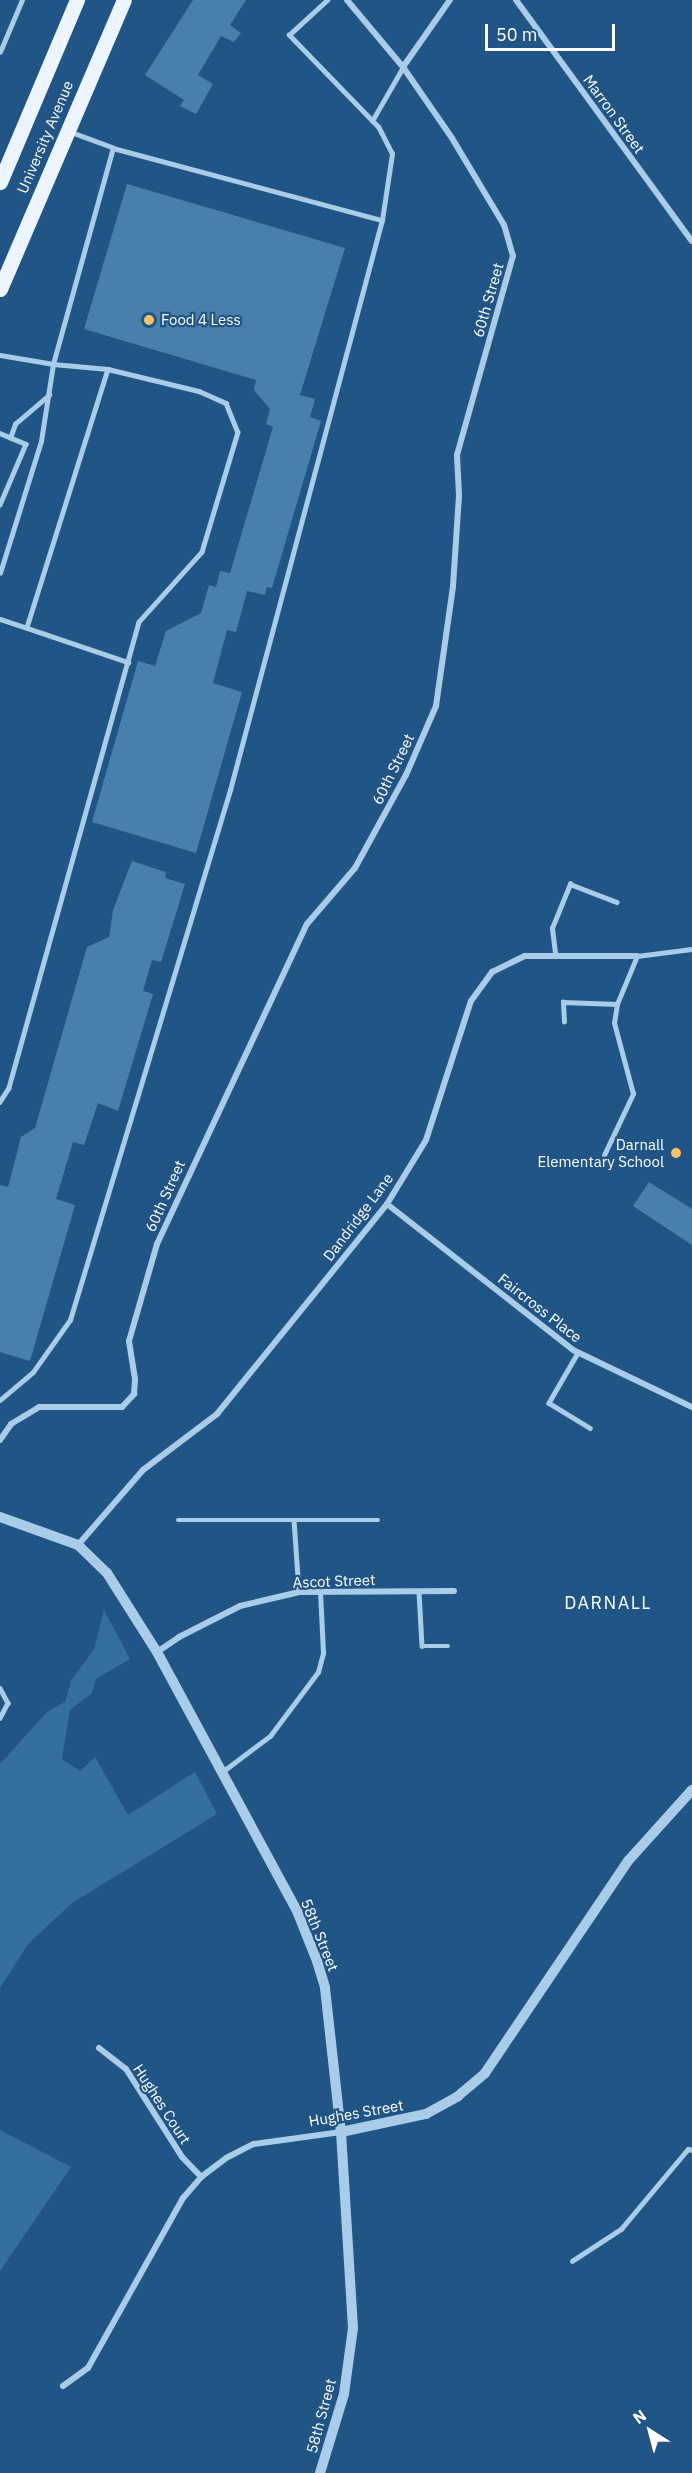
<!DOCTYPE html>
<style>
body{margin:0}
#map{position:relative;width:692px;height:2473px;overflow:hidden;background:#215585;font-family:"IBM Plex Sans",sans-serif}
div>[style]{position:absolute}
.green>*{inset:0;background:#356fa2}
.building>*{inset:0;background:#497fad}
.service>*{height:4.5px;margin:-2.25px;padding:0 2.25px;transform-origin:2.25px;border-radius:2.25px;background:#a9cce9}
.minor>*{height:6px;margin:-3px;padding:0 3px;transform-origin:3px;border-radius:3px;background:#a9cce9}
.tertiary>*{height:10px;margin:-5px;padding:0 5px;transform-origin:5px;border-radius:5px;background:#a9cce9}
.primary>*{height:15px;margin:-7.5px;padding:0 7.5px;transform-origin:7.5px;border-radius:7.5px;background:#ecf5fe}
.dots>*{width:16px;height:16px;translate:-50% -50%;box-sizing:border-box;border:3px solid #215585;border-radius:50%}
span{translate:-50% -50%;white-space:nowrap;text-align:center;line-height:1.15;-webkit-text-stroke:4.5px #215585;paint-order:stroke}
.street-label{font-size:15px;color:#fff}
.poi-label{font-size:15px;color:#fff}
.left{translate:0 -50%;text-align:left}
.right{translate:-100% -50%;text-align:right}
.quarter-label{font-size:18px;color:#fff;letter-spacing:1.5px}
.north{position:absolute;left:620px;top:2401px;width:60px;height:60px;-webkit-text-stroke:4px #215585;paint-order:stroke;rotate:324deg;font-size:16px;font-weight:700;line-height:24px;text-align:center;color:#fff}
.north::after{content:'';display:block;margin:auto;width:21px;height:27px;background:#fff;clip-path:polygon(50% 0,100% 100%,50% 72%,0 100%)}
.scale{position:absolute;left:485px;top:24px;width:130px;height:27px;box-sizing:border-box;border:3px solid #fff;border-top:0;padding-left:8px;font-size:18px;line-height:21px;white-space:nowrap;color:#fff;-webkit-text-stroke:4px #215585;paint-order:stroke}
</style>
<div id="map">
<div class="green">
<div style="clip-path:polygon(104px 1610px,130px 1659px,96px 1679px,92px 1693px,70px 1710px,62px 1759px,80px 1771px,95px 1757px,128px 1815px,195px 1772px,217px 1814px,72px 1903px,28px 1944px,0 1988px,0 1764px,47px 1712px,65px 1702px,71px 1681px,94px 1649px)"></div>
<div style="clip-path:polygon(0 2130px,71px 2167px,0 2271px)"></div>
</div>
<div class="building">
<div style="clip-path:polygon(193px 0,246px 0,230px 25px,241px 33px,234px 42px,221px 36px,198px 75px,213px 84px,196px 114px,180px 106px,184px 100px,145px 75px)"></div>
<div style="clip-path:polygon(127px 184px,345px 248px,300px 395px,315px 399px,310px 417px,321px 421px,272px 588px,267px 587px,265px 595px,247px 591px,236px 632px,227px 630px,213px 683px,242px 692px,196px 853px,92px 822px,138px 661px,155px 666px,166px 631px,201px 613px,209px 585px,216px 587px,220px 571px,230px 573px,273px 427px,266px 424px,270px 409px,254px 390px,256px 380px,84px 329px)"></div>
<div style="clip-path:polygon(132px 861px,166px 872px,165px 878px,185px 884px,161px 962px,152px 960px,143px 991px,153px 994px,118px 1111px,98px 1103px,84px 1145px,73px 1142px,56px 1199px,75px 1205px,30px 1361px,0 1352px,0 1185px,8px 1187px,21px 1137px,35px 1128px,87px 947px,109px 937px,113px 910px)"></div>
<div style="clip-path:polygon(649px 1182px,692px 1209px,692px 1245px,633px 1206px)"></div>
</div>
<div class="service">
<div style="left:0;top:52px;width:56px;rotate:-67.1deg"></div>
<div style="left:372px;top:121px;width:62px;rotate:-60.1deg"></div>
<div style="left:113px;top:148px;width:278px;rotate:15deg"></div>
<div style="left:382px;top:220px;width:67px;rotate:-81.4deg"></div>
<div style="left:392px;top:154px;width:30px;rotate:-117deg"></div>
<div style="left:378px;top:127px;width:128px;rotate:-134.1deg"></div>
<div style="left:289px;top:35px;width:52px;rotate:-42.6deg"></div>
<div style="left:0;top:355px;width:54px;rotate:9.6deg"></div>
<div style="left:53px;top:364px;width:224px;rotate:-74.5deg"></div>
<div style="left:113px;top:148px;width:46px;rotate:-159.6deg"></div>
<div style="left:108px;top:369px;width:271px;rotate:107.4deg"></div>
<div style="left:27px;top:628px;width:107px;rotate:18.6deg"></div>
<div style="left:0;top:433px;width:28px;rotate:23deg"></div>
<div style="left:26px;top:444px;width:66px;rotate:113.1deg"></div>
<div style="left:10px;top:438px;width:15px;rotate:-70deg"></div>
<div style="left:15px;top:424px;width:45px;rotate:-40.5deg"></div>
<div style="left:0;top:573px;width:138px;rotate:-72.7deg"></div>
<div style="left:41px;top:441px;width:78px;rotate:-81.1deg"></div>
<div style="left:53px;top:364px;width:55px;rotate:5.2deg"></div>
<div style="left:108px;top:369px;width:94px;rotate:13.6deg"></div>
<div style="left:199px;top:391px;width:30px;rotate:24deg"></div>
<div style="left:226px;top:403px;width:31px;rotate:68deg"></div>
<div style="left:238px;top:432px;width:125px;rotate:106.7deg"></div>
<div style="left:202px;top:552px;width:94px;rotate:132deg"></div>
<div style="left:139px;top:622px;width:484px;rotate:105.6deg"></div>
<div style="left:9px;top:1088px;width:17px;rotate:123deg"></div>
<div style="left:0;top:619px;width:28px;rotate:18deg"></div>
<div style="left:555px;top:953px;width:25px;rotate:-97deg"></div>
<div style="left:552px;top:928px;width:48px;rotate:-67.8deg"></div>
<div style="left:570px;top:884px;width:50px;rotate:21deg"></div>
<div style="left:564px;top:1022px;width:20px;rotate:-93deg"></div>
<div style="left:563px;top:1002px;width:54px;rotate:2.1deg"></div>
<div style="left:617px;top:1004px;width:52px;rotate:-67.4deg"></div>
<div style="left:637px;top:956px;width:55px;rotate:-7.3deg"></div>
<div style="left:604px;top:1155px;width:68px;rotate:-64.6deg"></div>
<div style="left:633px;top:1094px;width:73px;rotate:-105deg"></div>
<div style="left:614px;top:1023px;width:19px;rotate:-81deg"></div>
<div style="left:578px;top:1353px;width:58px;rotate:120.1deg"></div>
<div style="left:549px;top:1403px;width:48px;rotate:31.4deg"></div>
<div style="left:0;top:1400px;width:43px;rotate:-40.3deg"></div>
<div style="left:33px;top:1372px;width:64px;rotate:-54.6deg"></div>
<div style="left:70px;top:1320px;width:554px;rotate:-73.2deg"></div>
<div style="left:230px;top:790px;width:590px;rotate:-75.07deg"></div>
<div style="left:178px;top:1520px;width:200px"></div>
<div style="left:294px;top:1520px;width:72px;rotate:86deg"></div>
<div style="left:419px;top:1592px;width:54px;rotate:86.8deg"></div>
<div style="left:422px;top:1646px;width:26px"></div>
<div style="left:0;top:1688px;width:17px;rotate:62deg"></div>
<div style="left:8px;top:1703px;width:17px;rotate:118deg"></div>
<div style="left:222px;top:1772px;width:60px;rotate:-36.9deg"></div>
<div style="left:270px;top:1736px;width:80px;rotate:-53.1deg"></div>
<div style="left:318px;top:1672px;width:20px;rotate:-75deg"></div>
<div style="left:323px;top:1653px;width:61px;rotate:-92.8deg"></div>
<div style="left:572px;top:2261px;width:59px;rotate:-33.1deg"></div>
<div style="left:621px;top:2229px;width:104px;rotate:-50.1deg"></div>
<div style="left:688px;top:2149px;width:4px;rotate:14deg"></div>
</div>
<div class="minor">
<div style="left:516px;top:0;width:298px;rotate:53.9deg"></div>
<div style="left:403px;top:67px;width:82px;rotate:-55deg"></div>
<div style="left:387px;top:1204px;width:236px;rotate:38.1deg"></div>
<div style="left:573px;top:1350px;width:132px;rotate:25.6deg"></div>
<div style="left:0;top:1440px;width:19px;rotate:-55deg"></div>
<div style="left:11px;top:1424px;width:33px;rotate:-31deg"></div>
<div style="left:39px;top:1407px;width:83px"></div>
<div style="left:122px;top:1407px;width:18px;rotate:-47deg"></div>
<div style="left:134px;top:1394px;width:15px;rotate:-86deg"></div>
<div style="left:135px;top:1379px;width:38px;rotate:-99deg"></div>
<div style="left:129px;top:1341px;width:101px;rotate:-73.9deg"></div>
<div style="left:157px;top:1244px;width:353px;rotate:-64.9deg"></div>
<div style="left:307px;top:924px;width:74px;rotate:-49.4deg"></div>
<div style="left:355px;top:868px;width:106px;rotate:-61.3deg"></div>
<div style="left:406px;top:775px;width:75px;rotate:-66.5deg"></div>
<div style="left:436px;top:706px;width:121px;rotate:-81.9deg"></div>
<div style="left:453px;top:586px;width:91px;rotate:-86.2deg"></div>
<div style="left:459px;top:495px;width:40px;rotate:-92.9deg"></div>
<div style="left:457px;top:455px;width:207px;rotate:-74.3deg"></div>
<div style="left:513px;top:256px;width:32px;rotate:-106deg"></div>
<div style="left:504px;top:225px;width:101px;rotate:-120.9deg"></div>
<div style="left:452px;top:138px;width:86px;rotate:-124.6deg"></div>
<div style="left:403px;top:67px;width:87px;rotate:-129.9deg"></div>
<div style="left:78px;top:1545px;width:99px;rotate:-49.1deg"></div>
<div style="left:143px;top:1470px;width:93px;rotate:-37.1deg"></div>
<div style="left:217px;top:1414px;width:270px;rotate:-51deg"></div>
<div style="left:387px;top:1204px;width:75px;rotate:-58.6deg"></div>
<div style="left:426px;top:1140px;width:146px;rotate:-72.1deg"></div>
<div style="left:471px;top:1001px;width:36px;rotate:-54deg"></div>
<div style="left:492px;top:972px;width:37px;rotate:-26deg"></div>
<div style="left:525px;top:956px;width:112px"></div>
<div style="left:157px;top:1652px;width:27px;rotate:-34deg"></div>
<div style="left:179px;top:1637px;width:68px;rotate:-26.9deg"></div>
<div style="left:240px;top:1606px;width:61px;rotate:-13.3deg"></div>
<div style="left:299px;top:1592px;width:155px;rotate:-0.4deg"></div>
<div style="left:99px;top:2048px;width:34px;rotate:38deg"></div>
<div style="left:126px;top:2069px;width:104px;rotate:57.5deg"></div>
<div style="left:182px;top:2157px;width:28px;rotate:46deg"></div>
<div style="left:63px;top:2386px;width:31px;rotate:-36deg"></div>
<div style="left:88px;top:2368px;width:195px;rotate:-60.8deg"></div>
<div style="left:183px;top:2198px;width:28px;rotate:-49deg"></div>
<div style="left:201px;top:2177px;width:31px;rotate:-37deg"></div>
<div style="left:226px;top:2158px;width:31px;rotate:-27deg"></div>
<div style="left:254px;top:2144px;width:88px;rotate:-7.9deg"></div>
</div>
<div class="tertiary">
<div style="left:0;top:1517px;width:83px;rotate:19.7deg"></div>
<div style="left:78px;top:1545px;width:40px;rotate:44deg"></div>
<div style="left:107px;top:1573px;width:93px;rotate:57.7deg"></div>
<div style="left:157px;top:1652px;width:294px;rotate:61.6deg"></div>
<div style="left:297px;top:1911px;width:54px;rotate:68.2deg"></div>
<div style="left:317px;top:1961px;width:28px;rotate:73deg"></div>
<div style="left:325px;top:1988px;width:145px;rotate:83.7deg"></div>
<div style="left:341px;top:2132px;width:196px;rotate:86.5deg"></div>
<div style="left:353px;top:2328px;width:67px;rotate:97.8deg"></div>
<div style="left:344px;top:2394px;width:83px;rotate:106.9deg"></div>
<div style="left:341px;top:2132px;width:87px;rotate:-12deg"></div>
<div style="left:426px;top:2114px;width:37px;rotate:-29deg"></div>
<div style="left:458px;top:2096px;width:35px;rotate:-40deg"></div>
<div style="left:485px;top:2073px;width:256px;rotate:-56deg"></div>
<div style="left:628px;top:1861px;width:96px;rotate:-48deg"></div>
</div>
<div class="primary">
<div style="left:0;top:182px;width:198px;rotate:-67.1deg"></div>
<div style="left:0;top:289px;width:314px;rotate:-66.8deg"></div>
</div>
<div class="dots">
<div style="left:149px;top:320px;background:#f6c26a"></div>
<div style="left:676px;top:1153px;background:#f6c26a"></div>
</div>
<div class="street-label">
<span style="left:614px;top:114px;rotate:54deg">Marron Street</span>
<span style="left:45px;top:137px;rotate:-67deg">University Avenue</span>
<span style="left:488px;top:300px;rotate:-74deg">60th Street</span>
<span style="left:393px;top:769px;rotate:-64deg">60th Street</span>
<span style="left:165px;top:1196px;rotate:-66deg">60th Street</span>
<span style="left:358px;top:1217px;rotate:-53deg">Dandridge Lane</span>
<span style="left:540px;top:1308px;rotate:38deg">Faircross Place</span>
<span style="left:334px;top:1581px;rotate:-2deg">Ascot Street</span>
<span style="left:320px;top:1935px;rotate:68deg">58th Street</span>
<span style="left:162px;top:2104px;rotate:57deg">Hughes Court</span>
<span style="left:356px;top:2113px;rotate:-10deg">Hughes Street</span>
<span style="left:321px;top:2416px;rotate:-75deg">58th Street</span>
</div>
<div class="poi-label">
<span class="left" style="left:161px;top:320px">Food 4 Less</span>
<span class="right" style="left:664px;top:1153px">Darnall<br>Elementary School</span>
</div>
<div class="quarter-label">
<span style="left:608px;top:1603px">DARNALL</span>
</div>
<div class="north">N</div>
<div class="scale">50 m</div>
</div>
